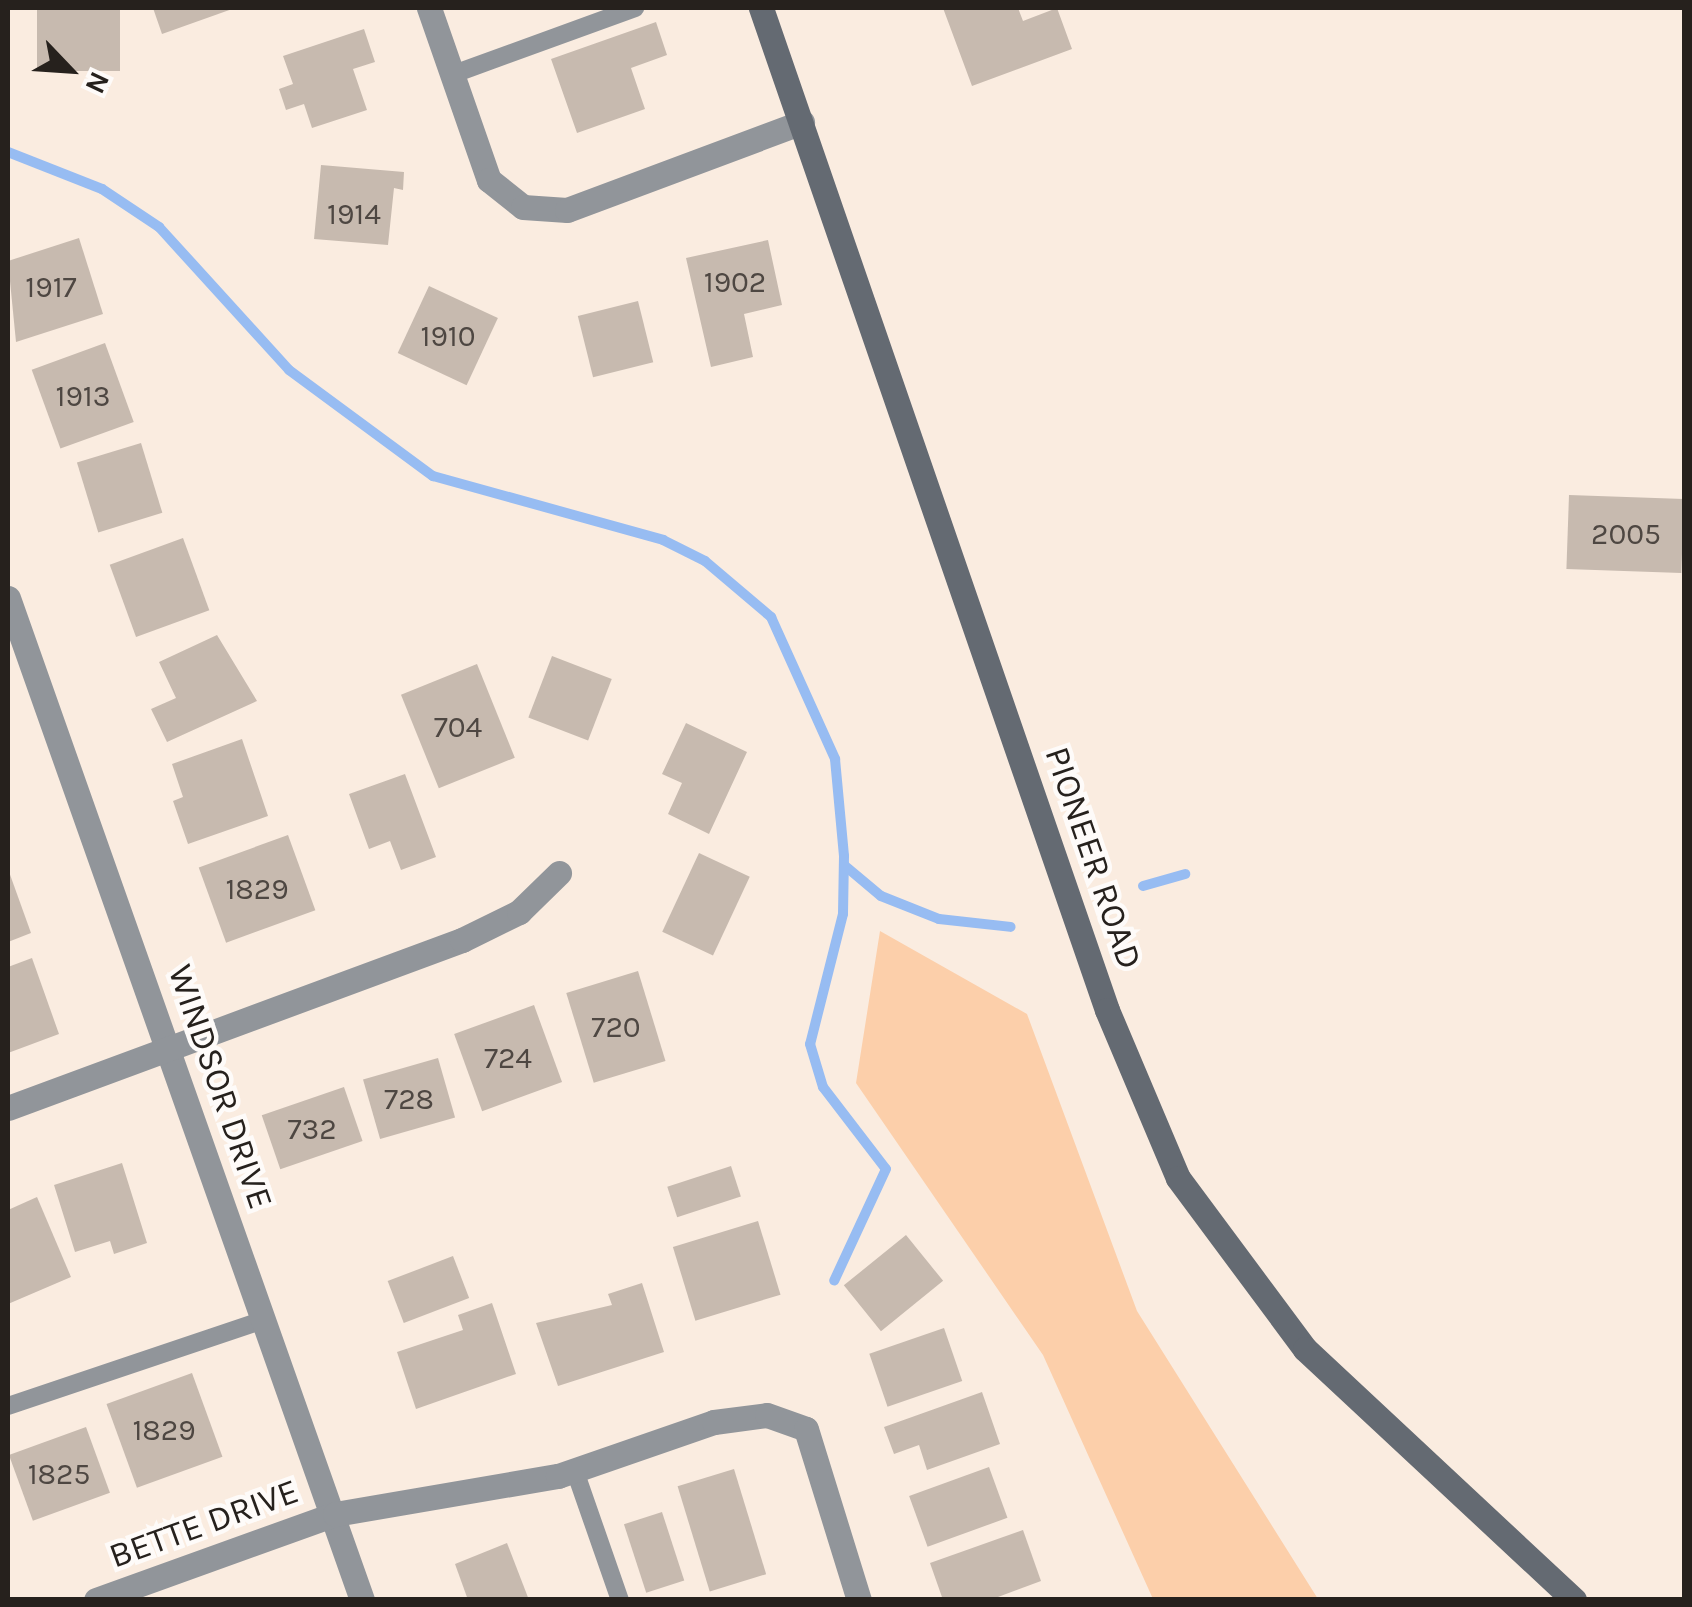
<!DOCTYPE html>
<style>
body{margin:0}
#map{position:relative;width:1692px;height:1607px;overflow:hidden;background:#faece0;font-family:Karla,sans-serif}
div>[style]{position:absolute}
.green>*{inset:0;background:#fccfaa}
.stream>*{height:10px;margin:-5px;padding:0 5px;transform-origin:5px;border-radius:5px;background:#97bcf2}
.building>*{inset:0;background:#c7baaf;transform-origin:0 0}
.lane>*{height:18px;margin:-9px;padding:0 9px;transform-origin:9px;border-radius:9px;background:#91959a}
.street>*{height:25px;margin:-12.5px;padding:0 12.5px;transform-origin:12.5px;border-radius:12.5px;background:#91959a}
.secondary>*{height:25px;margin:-12.5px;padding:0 12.5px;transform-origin:12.5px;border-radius:12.5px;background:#646a72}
span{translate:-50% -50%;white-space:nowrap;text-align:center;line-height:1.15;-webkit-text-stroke:9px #fefbf9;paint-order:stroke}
.number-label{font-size:30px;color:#4e4742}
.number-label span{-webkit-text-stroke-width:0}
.street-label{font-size:35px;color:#26211d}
.frame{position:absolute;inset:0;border:10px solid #26211d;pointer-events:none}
.north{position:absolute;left:20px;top:20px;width:100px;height:100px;-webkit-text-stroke:8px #fefbf9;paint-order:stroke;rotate:115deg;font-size:28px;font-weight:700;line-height:40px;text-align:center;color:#26211d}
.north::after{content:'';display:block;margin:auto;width:35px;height:45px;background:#26211d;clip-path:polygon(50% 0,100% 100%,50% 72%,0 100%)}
</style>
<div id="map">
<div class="green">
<div style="clip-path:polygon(880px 931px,1027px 1014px,1137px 1311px,1318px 1599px,1153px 1599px,1043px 1355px,856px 1083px)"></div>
</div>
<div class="stream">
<div style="left:8px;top:152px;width:101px;rotate:21.5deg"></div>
<div style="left:102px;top:189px;width:69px;rotate:33.7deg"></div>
<div style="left:159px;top:227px;width:193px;rotate:47.7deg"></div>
<div style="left:289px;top:370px;width:179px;rotate:36.4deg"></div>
<div style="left:433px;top:476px;width:239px;rotate:15.5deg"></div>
<div style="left:663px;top:540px;width:47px;rotate:26.6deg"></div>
<div style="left:705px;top:561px;width:87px;rotate:40.3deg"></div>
<div style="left:771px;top:617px;width:156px;rotate:65.7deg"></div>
<div style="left:835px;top:759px;width:97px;rotate:84.7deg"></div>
<div style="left:844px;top:856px;width:58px;rotate:91deg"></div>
<div style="left:843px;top:914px;width:134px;rotate:104.2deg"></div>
<div style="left:810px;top:1044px;width:45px;rotate:73.2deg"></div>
<div style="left:823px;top:1087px;width:103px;rotate:52.5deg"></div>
<div style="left:886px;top:1169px;width:123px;rotate:114.9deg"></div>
<div style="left:844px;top:865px;width:48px;rotate:40deg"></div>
<div style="left:881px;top:896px;width:62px;rotate:21.6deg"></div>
<div style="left:939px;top:919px;width:72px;rotate:6.3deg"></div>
<div style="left:1143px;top:886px;width:44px;rotate:-15.9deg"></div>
</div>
<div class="building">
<div style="left:37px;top:8px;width:83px;height:63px"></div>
<div style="clip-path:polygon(153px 8px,235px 8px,162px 34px)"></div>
<div style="clip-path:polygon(943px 8px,1018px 8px,1023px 21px,1057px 8px,1072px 49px,972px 86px)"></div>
<div style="clip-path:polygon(656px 22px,667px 55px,631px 68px,645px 109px,577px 133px,551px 59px)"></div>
<div style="clip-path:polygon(364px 29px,375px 62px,353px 69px,367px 110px,312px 128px,304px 104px,286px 110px,279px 89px,293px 84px,283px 56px)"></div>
<div style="clip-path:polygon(321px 165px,404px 172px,403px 190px,394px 188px,388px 245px,314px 239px)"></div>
<div style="clip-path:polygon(79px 238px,103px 314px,16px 342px,8px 261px)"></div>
<div style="clip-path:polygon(768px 240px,782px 305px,744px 314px,753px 357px,711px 367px,686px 258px)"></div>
<div style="left:429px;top:286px;width:76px;height:74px;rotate:25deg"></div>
<div style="left:638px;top:301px;width:63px;height:62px;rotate:76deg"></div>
<div style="left:105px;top:343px;width:84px;height:78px;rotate:70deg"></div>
<div style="left:141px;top:443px;width:73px;height:67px;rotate:73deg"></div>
<div style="left:1569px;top:495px;width:115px;height:74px;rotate:2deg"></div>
<div style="left:183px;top:538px;width:77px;height:78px;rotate:70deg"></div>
<div style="clip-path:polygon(217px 635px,257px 701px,167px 742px,151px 709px,176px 698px,159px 662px)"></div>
<div style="left:552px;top:656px;width:64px;height:66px;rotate:21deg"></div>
<div style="left:477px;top:664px;width:101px;height:82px;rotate:68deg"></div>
<div style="clip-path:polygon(686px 723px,747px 752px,709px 834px,668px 814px,682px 783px,662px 774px)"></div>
<div style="clip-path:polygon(242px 739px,268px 816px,188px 844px,173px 801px,183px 797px,172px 764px)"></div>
<div style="clip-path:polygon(405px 774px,436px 857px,401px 870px,390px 841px,369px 849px,349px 794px)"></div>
<div style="left:288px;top:835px;width:80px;height:95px;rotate:70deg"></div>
<div style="left:699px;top:853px;width:56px;height:87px;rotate:25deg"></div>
<div style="clip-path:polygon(8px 869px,31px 933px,8px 942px)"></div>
<div style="clip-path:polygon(32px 958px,59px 1034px,8px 1053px,8px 967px)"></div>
<div style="left:638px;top:971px;width:94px;height:75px;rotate:73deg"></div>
<div style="left:534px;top:1005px;width:82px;height:85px;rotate:70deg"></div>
<div style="left:438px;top:1058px;width:62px;height:78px;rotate:74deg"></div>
<div style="left:344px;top:1087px;width:57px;height:87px;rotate:71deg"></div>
<div style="clip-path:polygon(122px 1163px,147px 1243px,114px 1254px,110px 1241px,75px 1252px,54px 1185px)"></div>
<div style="left:731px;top:1166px;width:32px;height:67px;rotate:72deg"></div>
<div style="clip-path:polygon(37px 1197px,71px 1277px,8px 1304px,8px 1210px)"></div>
<div style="left:758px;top:1221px;width:77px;height:89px;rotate:73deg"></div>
<div style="left:906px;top:1235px;width:59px;height:80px;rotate:51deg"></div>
<div style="left:453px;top:1256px;width:45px;height:70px;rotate:69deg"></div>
<div style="clip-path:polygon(642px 1283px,664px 1352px,558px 1386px,536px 1323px,612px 1305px,608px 1294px)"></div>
<div style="clip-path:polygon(492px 1303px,516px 1374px,416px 1409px,397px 1352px,463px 1330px,458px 1315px)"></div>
<div style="left:944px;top:1328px;width:56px;height:79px;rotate:71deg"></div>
<div style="left:192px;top:1373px;width:89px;height:91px;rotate:70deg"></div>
<div style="clip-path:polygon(982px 1392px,1000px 1444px,927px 1470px,919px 1445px,894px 1454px,884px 1427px)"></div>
<div style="left:86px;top:1427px;width:70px;height:82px;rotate:70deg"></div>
<div style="left:989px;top:1467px;width:54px;height:85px;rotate:70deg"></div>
<div style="left:734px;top:1469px;width:110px;height:59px;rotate:73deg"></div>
<div style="left:662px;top:1512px;width:72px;height:40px;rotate:72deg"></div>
<div style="clip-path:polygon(1023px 1530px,1041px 1581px,990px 1600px,943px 1600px,930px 1563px)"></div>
<div style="clip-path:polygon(507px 1543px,529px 1600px,468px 1600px,455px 1564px)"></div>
</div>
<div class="lane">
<div style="left:451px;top:75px;width:196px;rotate:-20deg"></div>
<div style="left:8px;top:1406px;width:267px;rotate:-18.6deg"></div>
<div style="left:575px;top:1471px;width:137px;rotate:70.8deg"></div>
</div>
<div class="street">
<div style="left:429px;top:8px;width:182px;rotate:70.8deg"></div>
<div style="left:489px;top:180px;width:43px;rotate:38.5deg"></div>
<div style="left:523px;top:207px;width:44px;rotate:3.9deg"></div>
<div style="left:567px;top:210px;width:251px;rotate:-20.5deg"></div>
<div style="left:8px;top:598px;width:1063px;rotate:70.54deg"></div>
<div style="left:8px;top:1108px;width:484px;rotate:-20.3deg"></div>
<div style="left:462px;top:940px;width:64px;rotate:-26.2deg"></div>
<div style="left:519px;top:912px;width:56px;rotate:-44.3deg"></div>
<div style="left:96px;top:1600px;width:254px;rotate:-19.8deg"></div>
<div style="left:335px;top:1514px;width:226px;rotate:-9.7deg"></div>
<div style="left:558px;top:1476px;width:165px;rotate:-19.1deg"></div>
<div style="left:714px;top:1422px;width:53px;rotate:-7.5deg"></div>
<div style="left:767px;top:1415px;width:41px;rotate:19.7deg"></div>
<div style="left:806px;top:1429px;width:179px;rotate:72.8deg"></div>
</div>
<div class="secondary">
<div style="left:761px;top:8px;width:1060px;rotate:70.95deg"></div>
<div style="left:1107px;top:1010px;width:182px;rotate:67.1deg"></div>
<div style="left:1178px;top:1178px;width:213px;rotate:53.4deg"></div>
<div style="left:1305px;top:1349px;width:368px;rotate:43deg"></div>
</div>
<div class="number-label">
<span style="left:354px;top:214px">1914</span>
<span style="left:735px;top:282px">1902</span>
<span style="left:51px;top:287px">1917</span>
<span style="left:448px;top:336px">1910</span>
<span style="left:83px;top:396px">1913</span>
<span style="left:1626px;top:534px">2005</span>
<span style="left:458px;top:727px">704</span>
<span style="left:257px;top:889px">1829</span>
<span style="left:616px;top:1027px">720</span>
<span style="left:508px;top:1058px">724</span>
<span style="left:409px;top:1099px">728</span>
<span style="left:312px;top:1129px">732</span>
<span style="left:164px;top:1430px">1829</span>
<span style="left:59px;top:1474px">1825</span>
</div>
<div class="street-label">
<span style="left:1093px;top:858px;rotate:71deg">PIONEER ROAD</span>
<span style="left:220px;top:1087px;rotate:71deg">WINDSOR DRIVE</span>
<span style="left:204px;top:1524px;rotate:-20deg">BETTE DRIVE</span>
</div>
<div class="frame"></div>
<div class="north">N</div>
</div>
